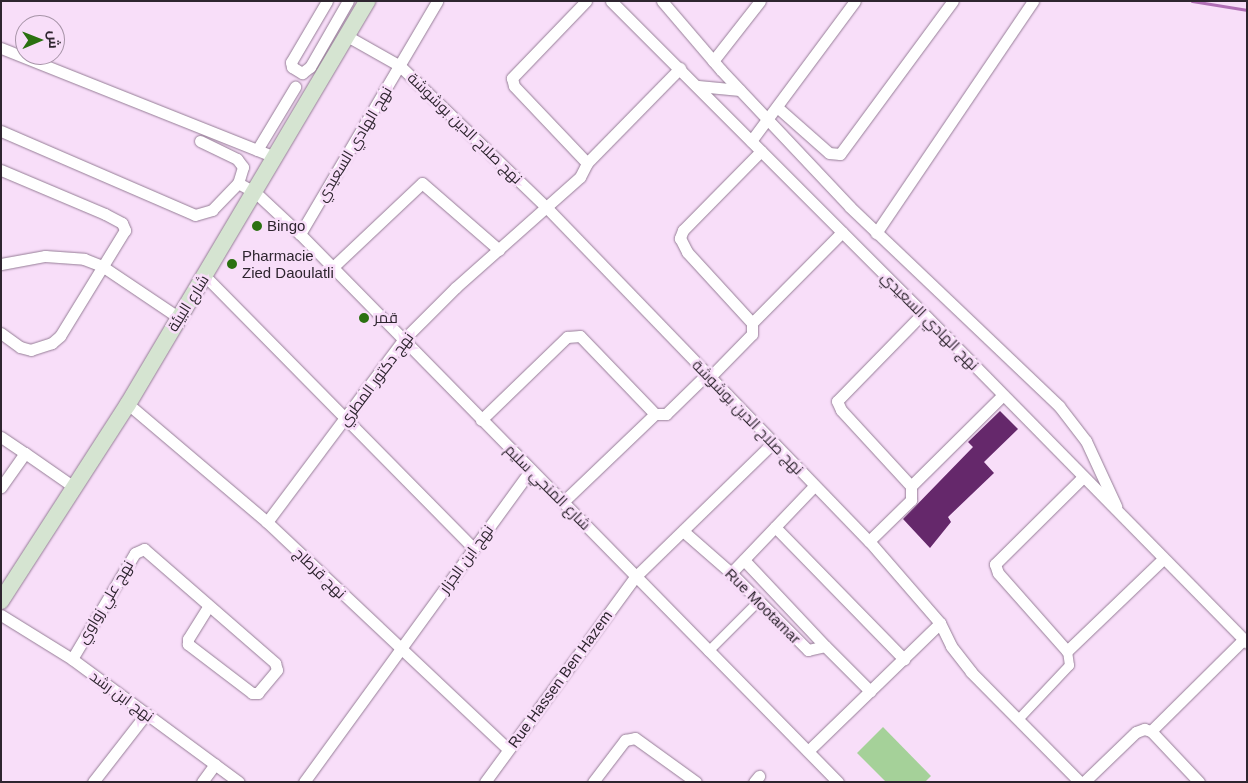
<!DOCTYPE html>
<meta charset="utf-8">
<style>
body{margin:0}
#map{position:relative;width:1248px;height:783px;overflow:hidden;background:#f8def9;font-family:Helvetica,Cairo,sans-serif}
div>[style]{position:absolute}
.green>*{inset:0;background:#a5d199}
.stream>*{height:3px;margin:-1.5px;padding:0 1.5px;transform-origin:1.5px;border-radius:1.5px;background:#b06eb5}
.building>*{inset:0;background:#65286b}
.roads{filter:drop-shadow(0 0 1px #957d96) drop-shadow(0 0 1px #957d96)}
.pedestrian>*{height:9px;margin:-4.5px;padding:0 4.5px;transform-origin:4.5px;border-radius:4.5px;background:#fff}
.minor>*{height:11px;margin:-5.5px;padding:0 5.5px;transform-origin:5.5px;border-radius:5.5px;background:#fff}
.secondary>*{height:16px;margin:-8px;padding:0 8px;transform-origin:8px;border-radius:8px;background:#d5e4d1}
.dots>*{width:14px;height:14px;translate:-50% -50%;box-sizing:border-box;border:2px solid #f8def9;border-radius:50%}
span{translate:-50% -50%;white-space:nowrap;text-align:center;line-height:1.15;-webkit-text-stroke:5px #f8def9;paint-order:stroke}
.street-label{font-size:15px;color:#2e252f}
.poi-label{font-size:15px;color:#2e252f}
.left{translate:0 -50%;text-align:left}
.frame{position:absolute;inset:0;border:2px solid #2e252f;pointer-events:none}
.north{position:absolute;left:15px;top:15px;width:50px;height:50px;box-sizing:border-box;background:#f8def9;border:1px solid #a794a8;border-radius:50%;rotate:89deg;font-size:14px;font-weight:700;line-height:20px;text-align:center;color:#2e252f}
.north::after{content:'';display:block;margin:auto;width:18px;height:22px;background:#2b7111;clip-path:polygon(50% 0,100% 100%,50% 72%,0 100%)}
</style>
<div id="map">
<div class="green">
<div style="clip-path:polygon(883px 727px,931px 776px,925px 782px,886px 782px,857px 753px)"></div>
</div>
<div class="stream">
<div style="left:1192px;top:1px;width:56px;rotate:9.3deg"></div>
</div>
<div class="building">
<div style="clip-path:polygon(1000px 411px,1018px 429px,984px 462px,994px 473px,948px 517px,951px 522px,930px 548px,903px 519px,973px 447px,968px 442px)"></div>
</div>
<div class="roads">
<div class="pedestrian">
<div style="left:708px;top:651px;width:72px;rotate:-45deg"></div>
<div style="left:1019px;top:718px;width:73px;rotate:-46.7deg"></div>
<div style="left:1069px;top:665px;width:14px;rotate:-98deg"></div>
</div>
<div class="minor">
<div style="left:327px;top:1px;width:71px;rotate:120.5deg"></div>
<div style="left:291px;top:62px;width:5px;rotate:79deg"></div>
<div style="left:292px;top:67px;width:12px;rotate:31deg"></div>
<div style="left:302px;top:73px;width:10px;rotate:-37deg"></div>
<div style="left:310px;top:67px;width:76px;rotate:-60.1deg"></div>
<div style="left:586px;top:1px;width:107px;rotate:133.9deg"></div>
<div style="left:512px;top:78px;width:8px;rotate:76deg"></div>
<div style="left:514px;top:86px;width:106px;rotate:46.5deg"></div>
<div style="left:611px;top:1px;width:441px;rotate:45deg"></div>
<div style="left:923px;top:313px;width:462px;rotate:45.5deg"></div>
<div style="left:662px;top:1px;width:91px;rotate:49.5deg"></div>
<div style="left:721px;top:70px;width:188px;rotate:46.7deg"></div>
<div style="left:850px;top:207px;width:289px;rotate:43.6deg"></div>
<div style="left:1059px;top:406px;width:44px;rotate:52.4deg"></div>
<div style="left:1086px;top:441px;width:72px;rotate:65.2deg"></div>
<div style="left:347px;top:36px;width:61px;rotate:29.5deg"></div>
<div style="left:400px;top:66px;width:206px;rotate:44deg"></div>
<div style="left:548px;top:209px;width:462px;rotate:46deg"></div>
<div style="left:869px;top:541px;width:108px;rotate:49.1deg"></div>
<div style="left:940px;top:623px;width:25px;rotate:64deg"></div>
<div style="left:951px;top:646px;width:33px;rotate:52deg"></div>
<div style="left:971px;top:672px;width:155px;rotate:45.3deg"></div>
<div style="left:1px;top:48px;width:295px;rotate:21.7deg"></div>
<div style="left:713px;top:61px;width:76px;rotate:-51.9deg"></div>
<div style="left:698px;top:86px;width:42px;rotate:5.4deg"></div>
<div style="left:777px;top:107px;width:69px;rotate:41.5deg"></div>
<div style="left:829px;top:153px;width:11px;rotate:5deg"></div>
<div style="left:840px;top:154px;width:190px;rotate:-53.6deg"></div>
<div style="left:1px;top:131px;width:211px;rotate:23.4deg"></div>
<div style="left:195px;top:215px;width:18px;rotate:-16deg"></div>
<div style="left:212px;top:210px;width:37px;rotate:-46deg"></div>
<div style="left:238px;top:183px;width:21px;rotate:29deg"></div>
<div style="left:256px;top:193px;width:60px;rotate:43deg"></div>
<div style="left:300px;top:234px;width:768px;rotate:45.53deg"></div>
<div style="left:200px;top:141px;width:41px;rotate:25.9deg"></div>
<div style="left:237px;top:159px;width:10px;rotate:53deg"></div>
<div style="left:243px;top:167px;width:17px;rotate:107deg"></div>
<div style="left:751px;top:141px;width:174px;rotate:-53.4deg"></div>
<div style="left:257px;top:150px;width:74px;rotate:-58.9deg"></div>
<div style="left:761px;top:151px;width:111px;rotate:134.6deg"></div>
<div style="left:683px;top:230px;width:9px;rotate:111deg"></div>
<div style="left:680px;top:238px;width:16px;rotate:63deg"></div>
<div style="left:687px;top:252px;width:96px;rotate:47.5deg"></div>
<div style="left:752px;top:323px;width:128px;rotate:-45.3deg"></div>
<div style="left:1px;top:170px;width:113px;rotate:22.9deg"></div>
<div style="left:105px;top:214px;width:19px;rotate:28deg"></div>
<div style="left:122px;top:223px;width:8px;rotate:67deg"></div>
<div style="left:125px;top:230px;width:124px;rotate:121.5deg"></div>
<div style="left:60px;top:336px;width:11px;rotate:139deg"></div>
<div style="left:52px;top:343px;width:22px;rotate:162deg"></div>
<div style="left:31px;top:350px;width:11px;rotate:-165deg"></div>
<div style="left:20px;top:347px;width:24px;rotate:-144deg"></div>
<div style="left:876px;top:233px;width:280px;rotate:-55.9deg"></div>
<div style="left:300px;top:234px;width:270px;rotate:-59.5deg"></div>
<div style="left:1px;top:264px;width:45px;rotate:-10.3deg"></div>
<div style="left:45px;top:256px;width:39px;rotate:4deg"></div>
<div style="left:84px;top:259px;width:19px;rotate:21deg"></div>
<div style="left:102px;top:266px;width:92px;rotate:33.9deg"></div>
<div style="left:333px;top:267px;width:122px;rotate:-43.3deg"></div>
<div style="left:422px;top:183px;width:102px;rotate:41deg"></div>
<div style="left:205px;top:276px;width:382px;rotate:45.4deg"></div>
<div style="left:923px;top:313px;width:123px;rotate:134.3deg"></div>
<div style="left:837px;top:401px;width:10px;rotate:66deg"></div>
<div style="left:841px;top:410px;width:103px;rotate:47.4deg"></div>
<div style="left:911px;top:486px;width:129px;rotate:-44.7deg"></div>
<div style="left:710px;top:377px;width:60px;rotate:-45.7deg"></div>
<div style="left:752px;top:334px;width:11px;rotate:-90deg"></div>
<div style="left:128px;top:404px;width:182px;rotate:40.3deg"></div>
<div style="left:267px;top:522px;width:331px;rotate:43.3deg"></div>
<div style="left:655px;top:414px;width:11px"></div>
<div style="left:666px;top:414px;width:57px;rotate:-44.3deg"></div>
<div style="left:481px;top:420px;width:120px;rotate:-44deg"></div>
<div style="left:567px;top:337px;width:13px;rotate:-4deg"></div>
<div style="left:580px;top:336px;width:108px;rotate:46.1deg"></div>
<div style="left:655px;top:414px;width:127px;rotate:136.3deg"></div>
<div style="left:1px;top:437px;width:29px;rotate:34deg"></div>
<div style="left:25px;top:453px;width:42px;rotate:125.2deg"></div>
<div style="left:25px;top:453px;width:60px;rotate:34.8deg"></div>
<div style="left:1083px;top:477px;width:124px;rotate:135.3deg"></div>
<div style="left:995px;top:564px;width:9px;rotate:72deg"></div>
<div style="left:998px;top:573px;width:104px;rotate:48.5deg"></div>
<div style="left:1067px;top:651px;width:133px;rotate:-43.8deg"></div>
<div style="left:267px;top:522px;width:227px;rotate:-53.2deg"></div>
<div style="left:403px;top:340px;width:74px;rotate:-45deg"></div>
<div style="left:455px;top:288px;width:167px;rotate:-41.6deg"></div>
<div style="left:580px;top:177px;width:16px;rotate:-63deg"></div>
<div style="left:587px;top:163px;width:133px;rotate:-45.6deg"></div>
<div style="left:775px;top:527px;width:185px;rotate:45.7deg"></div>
<div style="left:683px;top:531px;width:64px;rotate:41.2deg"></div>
<div style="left:731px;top:573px;width:109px;rotate:45deg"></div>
<div style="left:808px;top:650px;width:17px;rotate:-13deg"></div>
<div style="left:825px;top:646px;width:118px;rotate:-133.3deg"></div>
<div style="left:869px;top:541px;width:59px;rotate:-44.3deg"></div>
<div style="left:911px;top:500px;width:14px;rotate:-90deg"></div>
<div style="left:731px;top:573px;width:120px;rotate:-46.3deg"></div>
<div style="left:1px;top:615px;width:84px;rotate:31.8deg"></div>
<div style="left:72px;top:659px;width:207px;rotate:36.4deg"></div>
<div style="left:825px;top:646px;width:64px;rotate:45deg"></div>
<div style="left:72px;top:659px;width:123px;rotate:-59.3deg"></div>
<div style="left:135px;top:553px;width:10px;rotate:-24deg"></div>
<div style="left:144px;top:549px;width:174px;rotate:41deg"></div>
<div style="left:275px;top:663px;width:7px;rotate:74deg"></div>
<div style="left:277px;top:670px;width:30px;rotate:130deg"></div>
<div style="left:258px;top:693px;width:6px;rotate:180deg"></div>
<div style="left:252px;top:693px;width:81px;rotate:-142.6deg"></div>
<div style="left:188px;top:644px;width:5px;rotate:-90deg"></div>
<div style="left:188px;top:639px;width:39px;rotate:-58deg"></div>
<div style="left:1151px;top:731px;width:129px;rotate:-44.7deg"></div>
<div style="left:808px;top:751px;width:184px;rotate:-44.1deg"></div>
<div style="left:93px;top:782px;width:86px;rotate:-52.1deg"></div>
<div style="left:202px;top:782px;width:22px;rotate:-54deg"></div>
<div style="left:304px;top:782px;width:386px;rotate:-54deg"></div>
<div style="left:485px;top:782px;width:254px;rotate:-53.8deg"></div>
<div style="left:635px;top:577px;width:192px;rotate:-44.2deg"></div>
<div style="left:593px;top:782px;width:53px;rotate:-52.7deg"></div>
<div style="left:625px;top:740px;width:10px;rotate:-11deg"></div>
<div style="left:635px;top:738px;width:75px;rotate:35.8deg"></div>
<div style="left:754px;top:782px;width:8px;rotate:-50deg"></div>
<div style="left:1084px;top:782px;width:72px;rotate:-43.9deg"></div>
<div style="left:1136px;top:732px;width:9px;rotate:-21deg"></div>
<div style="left:1144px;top:729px;width:7px;rotate:16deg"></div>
<div style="left:1151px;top:731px;width:70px;rotate:46.7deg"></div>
</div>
<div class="secondary">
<div style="left:1px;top:601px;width:234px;rotate:-57.2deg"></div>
<div style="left:128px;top:404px;width:469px;rotate:-59.3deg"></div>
</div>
</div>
<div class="dots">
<div style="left:257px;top:226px;background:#2b7111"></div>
<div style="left:232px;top:264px;background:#2b7111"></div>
<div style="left:364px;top:318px;background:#2b7111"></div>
</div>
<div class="street-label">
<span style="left:465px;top:128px;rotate:44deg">نهج صلاح الدين بوشوشة</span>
<span style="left:354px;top:144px;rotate:-59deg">نهج الهادي السعيدي</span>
<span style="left:188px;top:303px;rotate:-58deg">شارع البيئة</span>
<span style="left:930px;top:321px;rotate:45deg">نهج الهادي السعيدي</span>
<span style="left:376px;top:379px;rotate:-53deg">نهج دكتور المطري</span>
<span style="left:748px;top:417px;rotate:46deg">نهج صلاح الدين بوشوشة</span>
<span style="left:548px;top:487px;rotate:45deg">شارع المنجي سليم</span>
<span style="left:466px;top:559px;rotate:-54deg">نهج ابن الجزار</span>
<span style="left:320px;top:573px;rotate:44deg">نهج قرطاج</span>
<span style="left:105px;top:602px;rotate:-59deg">نهج علي زواوي</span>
<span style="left:763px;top:606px;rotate:45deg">Rue Mootamar</span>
<span style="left:560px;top:679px;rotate:-54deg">Rue Hassen Ben Hazem</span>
<span style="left:122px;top:696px;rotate:36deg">نهج ابن رشد</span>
</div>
<div class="poi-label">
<span class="left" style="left:267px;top:226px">Bingo</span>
<span class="left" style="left:242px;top:264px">Pharmacie<br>Zied Daoulatli</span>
<span class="left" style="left:374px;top:318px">قمر</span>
</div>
<div class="frame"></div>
<div class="north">ش</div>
</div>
